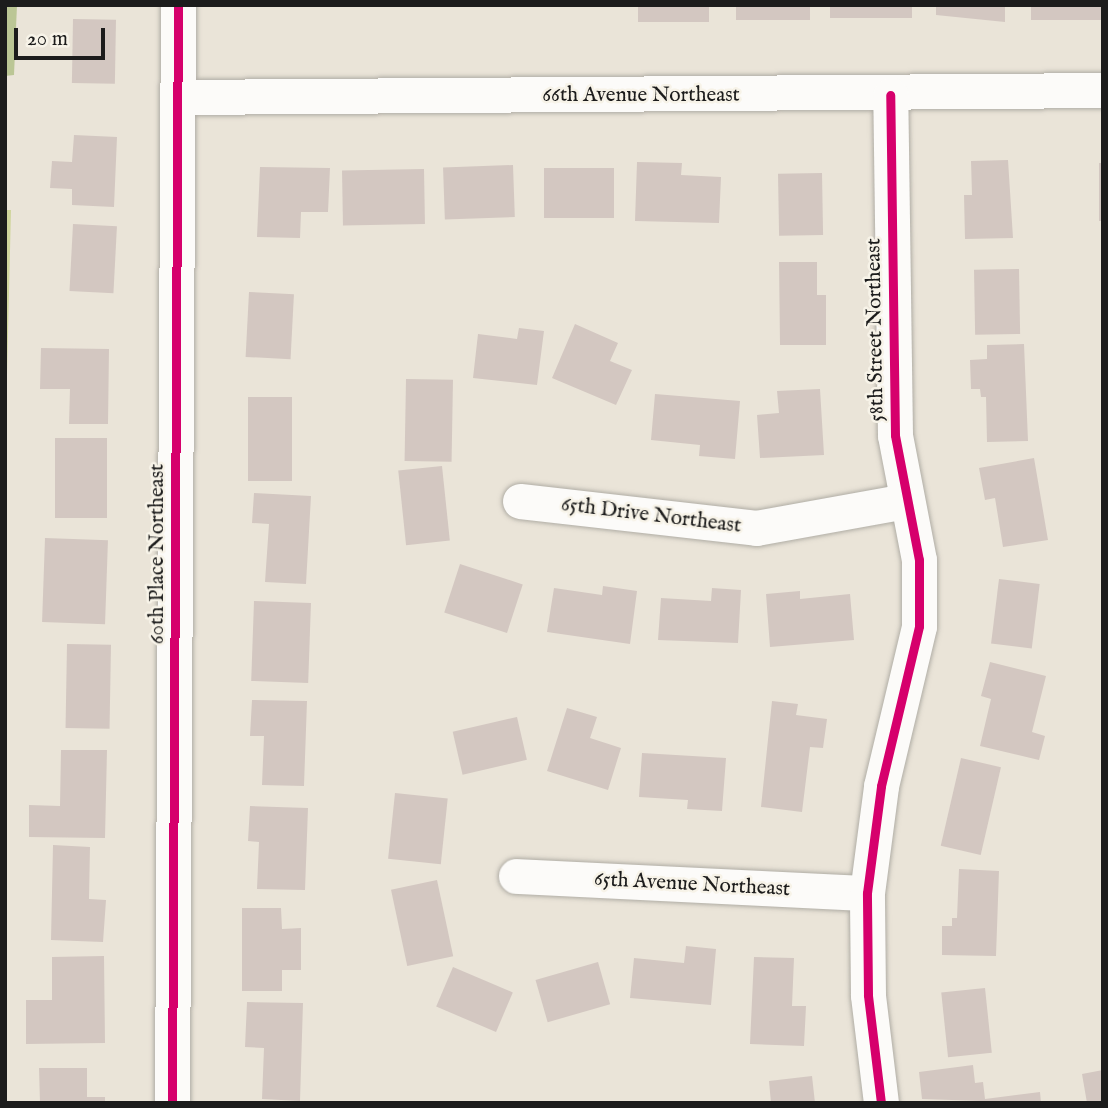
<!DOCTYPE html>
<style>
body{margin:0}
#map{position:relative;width:1108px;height:1108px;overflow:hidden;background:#eae4d8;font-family:"IM FELL English",serif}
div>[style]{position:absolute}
.green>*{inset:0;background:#d0d59c}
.forest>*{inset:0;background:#bbc695}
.building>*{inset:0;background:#d3c7c1;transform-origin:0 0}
.roads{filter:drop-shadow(0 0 2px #b0ada5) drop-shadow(0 0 2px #b0ada5)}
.minor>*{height:35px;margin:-17.5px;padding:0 17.5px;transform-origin:17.5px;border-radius:17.5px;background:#fcfbf9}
.cycleway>*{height:9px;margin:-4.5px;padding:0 4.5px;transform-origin:4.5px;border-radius:4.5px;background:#d6006c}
span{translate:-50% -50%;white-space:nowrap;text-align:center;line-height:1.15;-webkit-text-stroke:5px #f7f3e8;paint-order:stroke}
.street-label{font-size:21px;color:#1c1c1c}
.frame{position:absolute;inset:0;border:7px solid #1c1c1c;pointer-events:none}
.scale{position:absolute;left:14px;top:28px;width:91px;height:32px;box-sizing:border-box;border:4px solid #1c1c1c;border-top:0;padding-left:9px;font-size:21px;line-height:24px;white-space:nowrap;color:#1c1c1c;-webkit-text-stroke:5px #f7f3e8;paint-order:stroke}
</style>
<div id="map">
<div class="green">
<div style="clip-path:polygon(5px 210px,11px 210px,5px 457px)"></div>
</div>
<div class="forest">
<div style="clip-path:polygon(5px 5px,17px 5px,14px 75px,5px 76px)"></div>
</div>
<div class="building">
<div style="left:638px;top:5px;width:71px;height:17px"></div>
<div style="left:736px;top:5px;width:74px;height:15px"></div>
<div style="left:830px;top:5px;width:82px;height:13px"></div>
<div style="clip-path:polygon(936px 5px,1005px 5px,1005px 22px,936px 15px)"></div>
<div style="left:1031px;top:5px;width:70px;height:15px"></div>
<div style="left:73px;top:19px;width:43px;height:64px;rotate:1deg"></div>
<div style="clip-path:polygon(74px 135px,117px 137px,114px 207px,72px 205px,72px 189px,50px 188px,52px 161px,72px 162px)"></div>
<div style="clip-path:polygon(1008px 160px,1013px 238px,965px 239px,964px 195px,972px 195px,971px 161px)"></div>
<div style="clip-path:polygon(637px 162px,682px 163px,681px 175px,721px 177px,719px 223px,635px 221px)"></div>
<div style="left:1099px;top:163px;width:4px;height:58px"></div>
<div style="left:513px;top:165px;width:52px;height:70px;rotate:88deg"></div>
<div style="clip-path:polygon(260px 167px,330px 168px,328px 212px,301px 212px,300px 238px,257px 237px)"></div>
<div style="left:544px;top:168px;width:70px;height:50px"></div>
<div style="left:424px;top:169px;width:55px;height:82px;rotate:89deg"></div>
<div style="left:822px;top:173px;width:62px;height:44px;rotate:89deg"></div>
<div style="left:73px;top:224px;width:44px;height:67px;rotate:3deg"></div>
<div style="clip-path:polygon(779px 262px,817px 262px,817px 295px,826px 295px,826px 345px,780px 345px)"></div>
<div style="left:1019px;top:269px;width:65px;height:45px;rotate:89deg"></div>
<div style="left:249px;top:292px;width:45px;height:65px;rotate:3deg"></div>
<div style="clip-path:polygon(575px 324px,618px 343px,610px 361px,632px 370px,616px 405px,552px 378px)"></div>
<div style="clip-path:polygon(519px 328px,544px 331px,537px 385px,473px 378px,478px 334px,517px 339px)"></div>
<div style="clip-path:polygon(1024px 344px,1028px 441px,987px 442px,986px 397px,981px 397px,980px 389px,971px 389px,970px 360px,987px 359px,987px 345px)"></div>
<div style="clip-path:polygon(41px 348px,109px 349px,108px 424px,69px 424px,70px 389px,40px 389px)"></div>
<div style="left:406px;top:379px;width:47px;height:82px;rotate:1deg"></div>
<div style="clip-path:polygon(820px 389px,824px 455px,760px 458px,757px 415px,779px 413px,777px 391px)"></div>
<div style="clip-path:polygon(655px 394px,740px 401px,735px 459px,699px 456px,700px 445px,651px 440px)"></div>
<div style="left:248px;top:397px;width:44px;height:84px"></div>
<div style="left:107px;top:438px;width:80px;height:52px;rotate:90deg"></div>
<div style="clip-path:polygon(1034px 458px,1048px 540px,1003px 547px,995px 498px,985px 500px,979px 468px)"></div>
<div style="left:442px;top:466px;width:75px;height:44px;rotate:84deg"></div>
<div style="clip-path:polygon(254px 493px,311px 496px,306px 584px,265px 582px,269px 524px,252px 523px)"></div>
<div style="left:45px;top:538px;width:63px;height:84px;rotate:2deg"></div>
<div style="left:460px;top:564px;width:66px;height:51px;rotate:18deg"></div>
<div style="left:999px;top:579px;width:41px;height:65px;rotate:7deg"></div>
<div style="clip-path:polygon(603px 586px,637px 591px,630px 644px,547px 632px,554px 588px,602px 595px)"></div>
<div style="clip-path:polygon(712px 588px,741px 590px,738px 643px,658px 640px,661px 598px,711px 601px)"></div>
<div style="clip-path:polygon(800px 591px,800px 599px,850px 594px,854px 640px,770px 647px,766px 594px)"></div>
<div style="left:254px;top:601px;width:57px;height:80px;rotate:2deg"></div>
<div style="left:67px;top:644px;width:44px;height:84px;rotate:1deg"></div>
<div style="clip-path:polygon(990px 662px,1046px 676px,1032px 732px,1045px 736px,1039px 760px,980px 746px,991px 699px,981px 696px)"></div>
<div style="clip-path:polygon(252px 700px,307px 701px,304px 786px,262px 785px,264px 736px,250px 736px)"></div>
<div style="clip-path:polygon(772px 701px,798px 704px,796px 715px,827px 719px,823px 748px,810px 747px,802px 812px,761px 807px)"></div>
<div style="clip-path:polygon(567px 708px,597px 717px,590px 738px,621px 748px,608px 790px,547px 771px)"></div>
<div style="left:517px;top:717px;width:44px;height:66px;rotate:77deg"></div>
<div style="clip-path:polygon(61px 750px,107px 750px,105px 838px,29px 837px,29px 805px,60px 806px)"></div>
<div style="clip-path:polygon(642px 753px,726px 758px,722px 811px,687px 809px,688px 800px,639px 797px)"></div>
<div style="left:961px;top:758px;width:41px;height:90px;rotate:13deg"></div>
<div style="left:395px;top:793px;width:53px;height:66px;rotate:6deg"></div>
<div style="clip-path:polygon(250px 806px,308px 808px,305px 890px,257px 889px,259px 842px,248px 841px)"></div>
<div style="clip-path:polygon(53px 845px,90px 847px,89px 899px,106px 900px,103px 942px,51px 940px)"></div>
<div style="clip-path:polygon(959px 869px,999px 871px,996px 956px,942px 955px,942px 926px,952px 926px,952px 918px,957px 918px)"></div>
<div style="left:437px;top:880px;width:78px;height:47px;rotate:78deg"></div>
<div style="clip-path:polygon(242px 908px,281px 908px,282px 929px,301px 928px,301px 970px,282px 970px,282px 991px,242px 991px)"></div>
<div style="clip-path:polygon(686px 946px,716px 949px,711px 1005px,630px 998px,634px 958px,684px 963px)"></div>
<div style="clip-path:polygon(104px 956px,105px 1043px,26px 1044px,26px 1000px,52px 1000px,52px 957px)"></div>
<div style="clip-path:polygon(754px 957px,794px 958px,792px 1006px,806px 1006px,804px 1046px,750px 1044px)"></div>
<div style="left:598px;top:962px;width:44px;height:65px;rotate:74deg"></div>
<div style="left:453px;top:967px;width:65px;height:43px;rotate:23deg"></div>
<div style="left:985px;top:988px;width:65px;height:44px;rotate:84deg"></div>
<div style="clip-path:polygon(247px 1002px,303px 1003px,300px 1101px,262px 1099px,264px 1048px,245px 1047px)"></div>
<div style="clip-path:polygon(973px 1065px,975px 1083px,983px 1082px,985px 1099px,1040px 1092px,1041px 1103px,922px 1099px,919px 1072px)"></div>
<div style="clip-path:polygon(39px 1068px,87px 1068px,87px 1097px,105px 1097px,105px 1103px,40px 1103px)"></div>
<div style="clip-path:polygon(1103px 1070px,1103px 1103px,1087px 1103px,1082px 1074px)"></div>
<div style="clip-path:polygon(812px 1076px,815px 1103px,771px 1103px,769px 1081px)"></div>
</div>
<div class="roads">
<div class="minor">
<div style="left:179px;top:97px;width:924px;rotate:-0.43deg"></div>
<div style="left:520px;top:501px;width:238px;rotate:6.5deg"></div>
<div style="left:756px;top:528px;width:152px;rotate:-10.2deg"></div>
<div style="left:516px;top:876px;width:351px;rotate:2.8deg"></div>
<div style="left:172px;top:1103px;width:1098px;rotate:-89.69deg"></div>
<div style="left:881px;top:1103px;width:109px;rotate:-96.9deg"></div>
<div style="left:868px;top:995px;width:102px;rotate:-90.6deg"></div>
<div style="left:867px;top:893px;width:108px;rotate:-82.5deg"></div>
<div style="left:881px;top:786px;width:164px;rotate:-76.6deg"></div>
<div style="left:919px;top:626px;width:66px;rotate:-90deg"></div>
<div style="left:919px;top:560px;width:127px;rotate:-100.9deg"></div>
<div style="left:895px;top:435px;width:340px;rotate:-90.8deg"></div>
</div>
</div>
<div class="cycleway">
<div style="left:172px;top:1103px;width:1098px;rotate:-89.69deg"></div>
<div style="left:881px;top:1103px;width:109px;rotate:-96.9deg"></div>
<div style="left:868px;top:995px;width:102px;rotate:-90.6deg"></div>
<div style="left:867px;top:893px;width:108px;rotate:-82.5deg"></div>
<div style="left:881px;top:786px;width:164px;rotate:-76.6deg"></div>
<div style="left:919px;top:626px;width:66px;rotate:-90deg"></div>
<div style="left:919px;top:560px;width:127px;rotate:-100.9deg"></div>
<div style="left:895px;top:435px;width:340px;rotate:-90.8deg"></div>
</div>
<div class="street-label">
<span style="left:641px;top:96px">66th Avenue Northeast</span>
<span style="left:876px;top:330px;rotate:-91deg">58th Street Northeast</span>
<span style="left:651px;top:516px;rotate:7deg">65th Drive Northeast</span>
<span style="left:158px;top:554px;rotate:-90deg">60th Place Northeast</span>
<span style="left:692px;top:885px;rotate:3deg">65th Avenue Northeast</span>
</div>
<div class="frame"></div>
<div class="scale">20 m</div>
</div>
